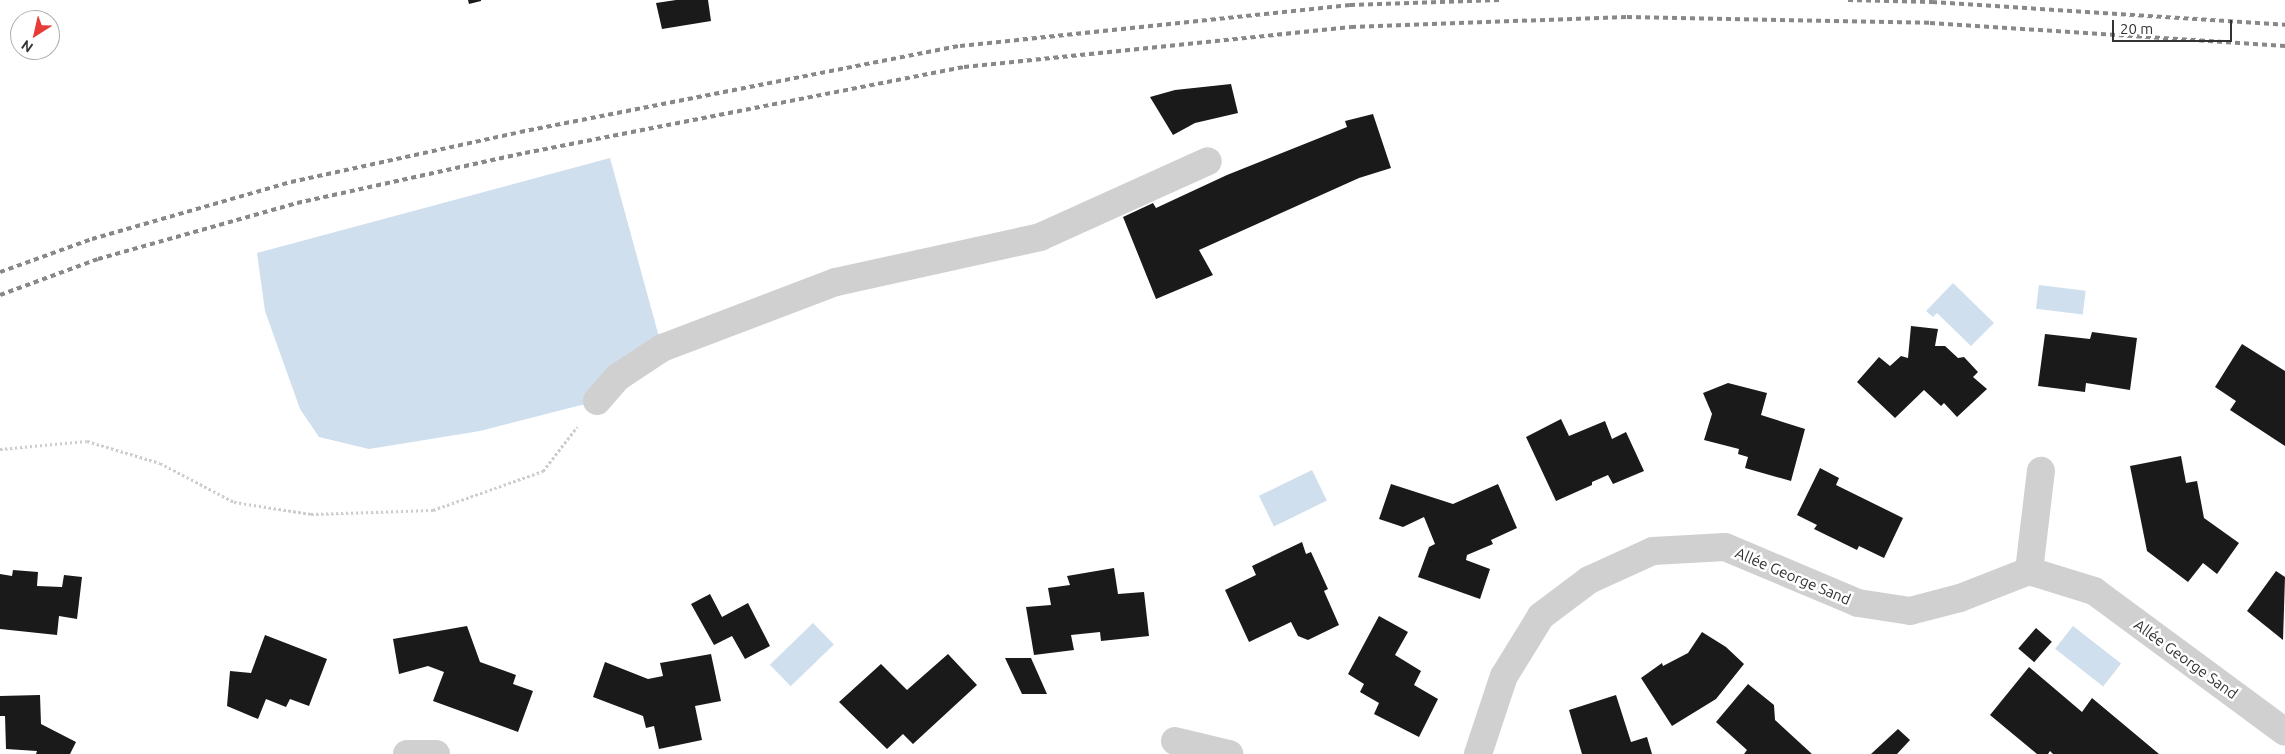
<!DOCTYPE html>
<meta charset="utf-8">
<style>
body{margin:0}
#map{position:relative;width:2285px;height:754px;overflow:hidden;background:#fff;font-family:Ubuntu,sans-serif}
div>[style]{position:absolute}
.water>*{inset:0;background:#cfdfee;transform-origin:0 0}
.building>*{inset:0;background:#1a1a1a;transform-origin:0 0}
.path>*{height:3px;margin-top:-1.5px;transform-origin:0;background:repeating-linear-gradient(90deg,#cdcdcd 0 2.5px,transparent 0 5px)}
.minor>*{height:28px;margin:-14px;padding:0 14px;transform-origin:14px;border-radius:14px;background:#d0d0d0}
.rail>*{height:4px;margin-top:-2px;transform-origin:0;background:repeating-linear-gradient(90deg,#888 0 5px,transparent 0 9px)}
span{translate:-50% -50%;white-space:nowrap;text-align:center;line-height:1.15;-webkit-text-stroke:5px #fff;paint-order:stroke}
.street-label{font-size:15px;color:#333}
.north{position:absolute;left:10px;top:10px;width:50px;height:50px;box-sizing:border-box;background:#fff;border:1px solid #adadad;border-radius:50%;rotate:215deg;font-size:14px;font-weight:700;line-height:20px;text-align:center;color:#333}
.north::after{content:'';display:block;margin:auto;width:18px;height:22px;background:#e73b38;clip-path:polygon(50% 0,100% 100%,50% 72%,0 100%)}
.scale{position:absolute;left:2112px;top:20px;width:120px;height:22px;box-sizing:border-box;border:2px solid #333;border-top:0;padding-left:6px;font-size:15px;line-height:18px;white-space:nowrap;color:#333;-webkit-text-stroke:4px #fff;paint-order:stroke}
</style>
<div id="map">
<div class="water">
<div style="clip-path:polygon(610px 158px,662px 348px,597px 401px,480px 431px,369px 449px,319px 437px,300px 409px,265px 311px,257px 253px)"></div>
<div style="clip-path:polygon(1953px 283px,1994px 323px,1971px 346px,1937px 313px,1933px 317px,1926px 311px)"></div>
<div style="left:2039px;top:285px;width:47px;height:24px;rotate:7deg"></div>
<div style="left:1312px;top:470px;width:34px;height:59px;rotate:64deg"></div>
<div style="left:813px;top:623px;width:30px;height:60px;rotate:46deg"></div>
<div style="left:2073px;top:626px;width:61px;height:29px;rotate:38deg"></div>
</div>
<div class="building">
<div style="clip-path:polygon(468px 0,481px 0,481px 1px,469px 4px)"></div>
<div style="clip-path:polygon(676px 0,708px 0,711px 21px,662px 29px,656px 3px)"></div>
<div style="clip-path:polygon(1231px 84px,1238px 113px,1195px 123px,1173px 135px,1150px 97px,1175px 90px)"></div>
<div style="clip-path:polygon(1373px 114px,1391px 168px,1359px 178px,1199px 250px,1213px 275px,1156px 299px,1123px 217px,1153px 203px,1156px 208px,1227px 175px,1347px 127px,1345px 121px)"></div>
<div style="clip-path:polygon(1911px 326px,1938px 329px,1935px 346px,1945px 346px,1958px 358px,1964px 357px,1978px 372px,1973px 377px,1987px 389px,1957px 417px,1944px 403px,1941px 406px,1924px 390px,1895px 418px,1857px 382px,1879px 357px,1890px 366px,1901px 356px,1908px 358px)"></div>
<div style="clip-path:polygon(2092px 332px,2137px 338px,2130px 390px,2086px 383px,2085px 392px,2038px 386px,2045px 334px,2090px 339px)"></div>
<div style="clip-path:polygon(2242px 344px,2285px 371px,2285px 446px,2230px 410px,2236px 401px,2215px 387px)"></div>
<div style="clip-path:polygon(1728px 383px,1767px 393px,1761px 415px,1805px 429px,1791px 481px,1745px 468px,1748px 457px,1738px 454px,1739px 449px,1704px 440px,1712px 414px,1703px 393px)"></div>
<div style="clip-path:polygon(1561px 419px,1569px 436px,1605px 421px,1612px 439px,1626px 432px,1644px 471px,1613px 484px,1608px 475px,1592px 482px,1592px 485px,1556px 501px,1526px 437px)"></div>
<div style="clip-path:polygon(2181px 456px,2186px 483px,2197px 481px,2204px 518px,2239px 543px,2217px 574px,2203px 563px,2188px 582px,2147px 551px,2130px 466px)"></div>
<div style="clip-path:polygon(1820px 468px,1839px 478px,1836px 485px,1903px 518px,1884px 558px,1859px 546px,1857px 550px,1814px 529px,1817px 525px,1797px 515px)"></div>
<div style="clip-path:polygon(1391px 484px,1453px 504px,1498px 484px,1517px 528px,1491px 540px,1493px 544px,1467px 555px,1466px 560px,1490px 569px,1480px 599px,1418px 577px,1429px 547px,1435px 544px,1424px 517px,1403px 527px,1379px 519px)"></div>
<div style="clip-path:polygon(1302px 542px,1306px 554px,1311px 552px,1328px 589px,1324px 591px,1339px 625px,1308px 640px,1298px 636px,1291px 622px,1249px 642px,1225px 590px,1256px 575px,1252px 566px)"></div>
<div style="clip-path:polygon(1114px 568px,1118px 594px,1144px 592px,1149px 636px,1101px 641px,1100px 632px,1071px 635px,1074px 650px,1034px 655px,1026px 607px,1051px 605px,1048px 588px,1070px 585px,1067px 576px)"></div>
<div style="clip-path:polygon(13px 570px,38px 572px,37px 586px,62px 587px,64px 575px,82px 577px,77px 619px,59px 616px,57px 635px,0 629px,0 574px,12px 576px)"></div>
<div style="clip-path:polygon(2276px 571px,2285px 577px,2283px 640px,2247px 611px)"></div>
<div style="clip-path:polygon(710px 594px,722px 617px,748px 603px,770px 646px,745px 659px,732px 636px,714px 645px,691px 604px)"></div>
<div style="clip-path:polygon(1379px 616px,1408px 632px,1395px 655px,1421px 671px,1414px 685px,1438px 699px,1419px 737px,1374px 714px,1379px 703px,1360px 692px,1364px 684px,1348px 674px)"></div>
<div style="clip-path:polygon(467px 626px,480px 662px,516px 675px,513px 684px,533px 691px,518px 732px,433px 701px,444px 672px,428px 666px,399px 674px,393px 639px)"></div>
<div style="left:2036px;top:628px;width:21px;height:27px;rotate:41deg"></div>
<div style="clip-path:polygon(1702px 632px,1726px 647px,1744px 664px,1716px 699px,1672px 726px,1641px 678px,1662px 663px,1663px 666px,1688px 653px)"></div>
<div style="clip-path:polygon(265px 635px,327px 659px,309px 706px,290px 699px,286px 707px,266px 699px,258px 719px,227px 706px,230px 671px,251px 673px)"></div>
<div style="clip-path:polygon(711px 654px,721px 701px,695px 706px,702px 740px,659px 749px,654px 726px,646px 728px,643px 716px,593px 697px,605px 662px,648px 679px,663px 676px,660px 663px)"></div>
<div style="clip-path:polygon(948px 654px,977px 685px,913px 744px,903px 734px,887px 749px,839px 702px,881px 664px,907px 690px)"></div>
<div style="clip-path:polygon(1005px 658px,1031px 658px,1047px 694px,1022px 694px)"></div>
<div style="clip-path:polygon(2029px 667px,2082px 712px,2092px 698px,2159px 754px,2053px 754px,2050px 751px,2048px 754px,2037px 754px,1990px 715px)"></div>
<div style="clip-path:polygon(1748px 684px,1774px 705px,1775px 720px,1812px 754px,1744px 754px,1747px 750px,1716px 722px)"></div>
<div style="clip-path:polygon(40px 695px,41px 724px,76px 742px,70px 754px,36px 754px,37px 751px,6px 749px,5px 716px,0 716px,0 696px)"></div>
<div style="clip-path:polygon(1616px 695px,1631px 742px,1647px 737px,1652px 754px,1582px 754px,1569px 710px)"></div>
<div style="clip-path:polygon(1898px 729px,1910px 740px,1897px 754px,1871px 754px)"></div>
</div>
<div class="path">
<div style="left:0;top:449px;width:87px;rotate:-5.3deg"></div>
<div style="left:87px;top:441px;width:76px;rotate:16.8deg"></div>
<div style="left:160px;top:463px;width:84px;rotate:27.8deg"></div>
<div style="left:234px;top:502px;width:78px;rotate:8.9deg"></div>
<div style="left:311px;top:514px;width:122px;rotate:-1.9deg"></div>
<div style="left:433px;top:510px;width:117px;rotate:-19.5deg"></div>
<div style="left:543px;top:471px;width:56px;rotate:-52.3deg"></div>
</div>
<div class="minor">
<div style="left:597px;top:401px;width:32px;rotate:-49deg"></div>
<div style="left:618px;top:377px;width:53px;rotate:-33.4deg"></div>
<div style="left:662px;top:348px;width:186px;rotate:-20.8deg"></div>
<div style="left:836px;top:282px;width:209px;rotate:-12.4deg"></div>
<div style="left:1040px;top:237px;width:184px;rotate:-24.3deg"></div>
<div style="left:2029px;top:571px;width:101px;rotate:-83.2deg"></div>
<div style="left:1175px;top:741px;width:56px;rotate:13.5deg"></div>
<div style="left:407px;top:754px;width:29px"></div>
<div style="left:1478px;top:754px;width:82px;rotate:-71.6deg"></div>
<div style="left:1504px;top:676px;width:70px;rotate:-58.3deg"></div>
<div style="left:1541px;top:616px;width:60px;rotate:-36.9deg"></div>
<div style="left:1589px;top:580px;width:70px;rotate:-24.4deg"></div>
<div style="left:1653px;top:551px;width:72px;rotate:-3.2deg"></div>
<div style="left:1725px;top:547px;width:144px;rotate:22.8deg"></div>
<div style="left:1858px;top:603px;width:53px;rotate:8.7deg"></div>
<div style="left:1910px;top:611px;width:52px;rotate:-14.6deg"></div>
<div style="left:1960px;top:598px;width:74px;rotate:-21.4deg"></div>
<div style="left:2029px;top:571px;width:68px;rotate:17.1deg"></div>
<div style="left:2094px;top:591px;width:237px;rotate:36.4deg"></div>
</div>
<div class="rail">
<div style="left:1848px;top:0;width:84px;rotate:1.4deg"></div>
<div style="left:1932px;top:2px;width:354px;rotate:3.7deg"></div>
<div style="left:0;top:272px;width:98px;rotate:-19.7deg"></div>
<div style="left:92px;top:239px;width:207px;rotate:-16deg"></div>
<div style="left:291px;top:182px;width:234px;rotate:-12.3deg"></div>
<div style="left:520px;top:132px;width:448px;rotate:-11.1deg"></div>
<div style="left:960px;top:46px;width:392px;rotate:-6deg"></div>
<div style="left:1350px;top:5px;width:150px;rotate:-1.9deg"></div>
<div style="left:0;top:295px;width:104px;rotate:-20.2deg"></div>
<div style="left:98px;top:259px;width:207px;rotate:-15.7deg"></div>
<div style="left:297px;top:203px;width:233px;rotate:-12.4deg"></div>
<div style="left:525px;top:153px;width:447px;rotate:-11.1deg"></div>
<div style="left:964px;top:67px;width:389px;rotate:-5.9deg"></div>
<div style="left:1351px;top:27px;width:276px;rotate:-2.1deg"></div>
<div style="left:1627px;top:17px;width:303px;rotate:1.1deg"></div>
<div style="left:1930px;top:23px;width:356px;rotate:3.7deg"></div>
</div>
<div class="street-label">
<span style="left:1793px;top:576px;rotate:23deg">Allée George Sand</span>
<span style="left:2186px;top:659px;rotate:36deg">Allée George Sand</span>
</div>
<div class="north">N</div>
<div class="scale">20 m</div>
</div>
